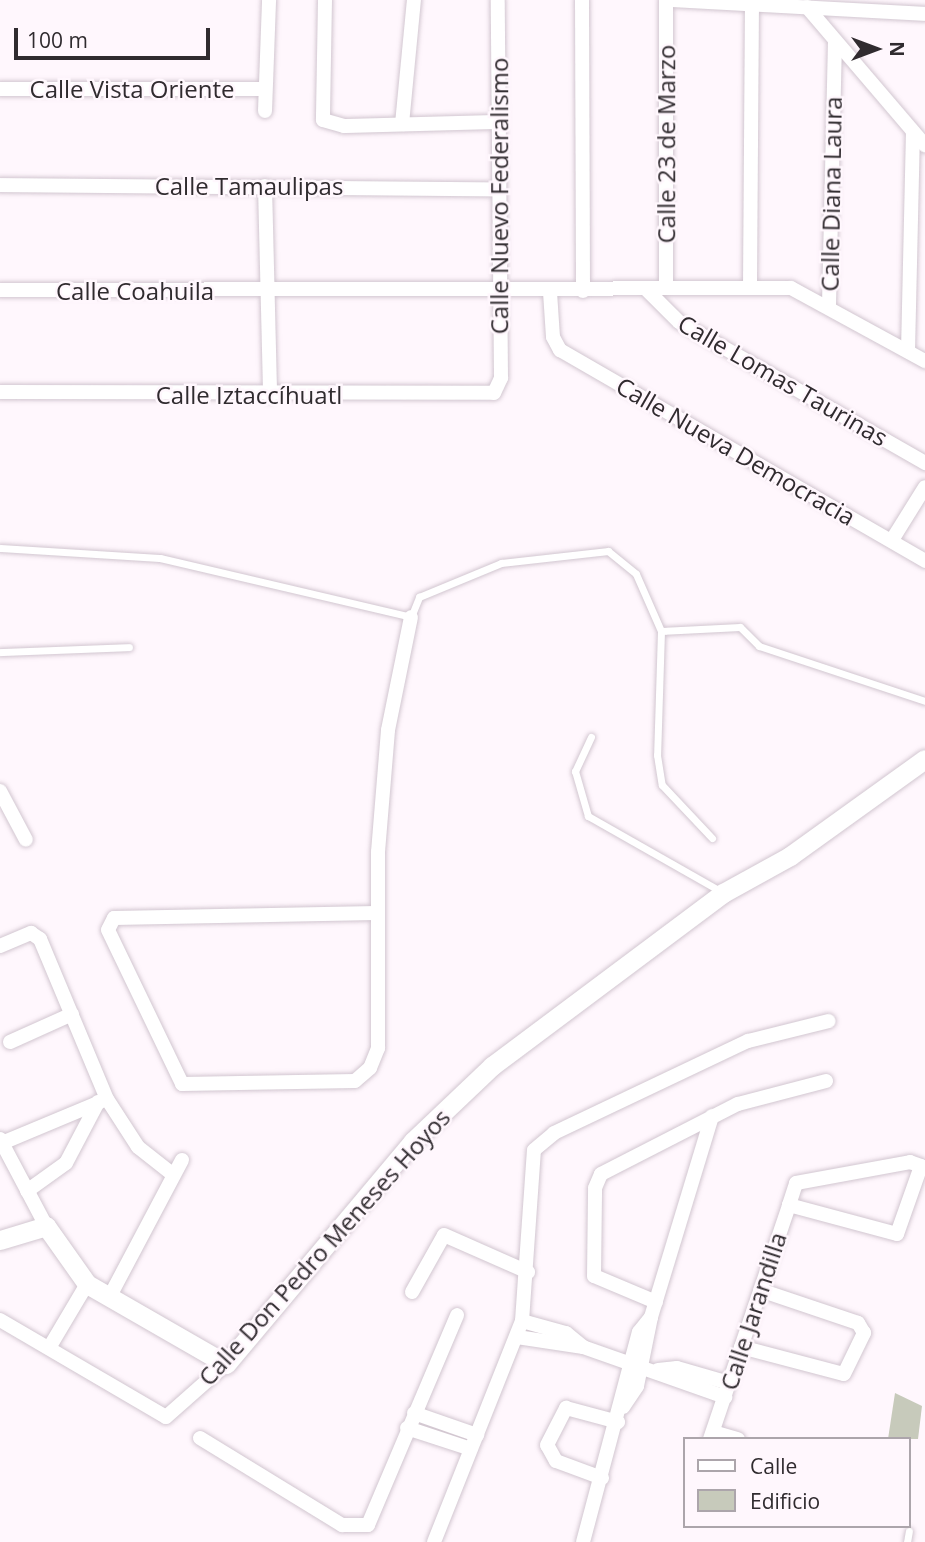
<!DOCTYPE html>
<meta charset="utf-8">
<style>
body{margin:0}
#map{position:relative;width:925px;height:1542px;overflow:hidden;background:#fff7fd;font-family:"Open Sans",sans-serif}
div>[style]{position:absolute}
.building>*{inset:0;background:#c7cabb}
.roads{filter:drop-shadow(0 0 2px #d2c6d0) drop-shadow(0 0 2px #d2c6d0)}
.lane>*{height:7px;margin:-3.5px;padding:0 3.5px;transform-origin:3.5px;border-radius:3.5px;background:#fff}
.street>*{height:14px;margin:-7px;padding:0 7px;transform-origin:7px;border-radius:7px;background:#fff}
.secondary>*{height:19px;margin:-9.5px;padding:0 9.5px;transform-origin:9.5px;border-radius:9.5px;background:#fff}
span{translate:-50% -50%;white-space:nowrap;text-align:center;line-height:1.15;-webkit-text-stroke:5px #fff7fd;paint-order:stroke}
.street-label{font-size:24px;color:#302b2f}
.legend{position:absolute;left:683px;top:1437px;width:228px;height:91px;box-sizing:border-box;background:#fff7fd;border:2px solid #aca5ab;margin:0;padding:9px 12px;list-style:none;font-size:21px;color:#302b2f}
.legend li{display:flex;align-items:center;gap:14px;height:35px}
.legend b{width:35px;border:2px solid #aca5ab}
.north{position:absolute;left:841px;top:14px;width:70px;height:70px;-webkit-text-stroke:5px #fff7fd;paint-order:stroke;rotate:90deg;font-size:19px;font-weight:700;line-height:28px;text-align:center;color:#302b2f}
.north::after{content:'';display:block;margin:auto;width:24px;height:32px;background:#302b2f;clip-path:polygon(50% 0,100% 100%,50% 72%,0 100%)}
.scale{position:absolute;left:14px;top:28px;width:196px;height:32px;box-sizing:border-box;border:4px solid #302b2f;border-top:0;padding-left:9px;font-size:21px;line-height:24px;white-space:nowrap;color:#302b2f;-webkit-text-stroke:5px #fff7fd;paint-order:stroke}
</style>
<div id="map">
<div class="building">
<div style="clip-path:polygon(895px 1393px,922px 1406px,918px 1439px,888px 1439px)"></div>
</div>
<div class="roads">
<div class="lane">
<div style="left:0;top:548px;width:160px;rotate:3.6deg"></div>
<div style="left:160px;top:558px;width:258px;rotate:13.2deg"></div>
<div style="left:411px;top:617px;width:22px;rotate:-68deg"></div>
<div style="left:419px;top:597px;width:89px;rotate:-22.5deg"></div>
<div style="left:501px;top:563px;width:108px;rotate:-6.4deg"></div>
<div style="left:608px;top:551px;width:36px;rotate:39deg"></div>
<div style="left:636px;top:574px;width:62px;rotate:66.3deg"></div>
<div style="left:661px;top:631px;width:79px;rotate:-2.9deg"></div>
<div style="left:740px;top:627px;width:27px;rotate:45deg"></div>
<div style="left:759px;top:646px;width:175px;rotate:18.3deg"></div>
<div style="left:661px;top:631px;width:124px;rotate:91.8deg"></div>
<div style="left:657px;top:755px;width:30px;rotate:81deg"></div>
<div style="left:662px;top:785px;width:73px;rotate:46.7deg"></div>
<div style="left:0;top:652px;width:129px;rotate:-2.2deg"></div>
<div style="left:591px;top:737px;width:38px;rotate:115deg"></div>
<div style="left:575px;top:771px;width:47px;rotate:73.9deg"></div>
<div style="left:588px;top:816px;width:152px;rotate:29.6deg"></div>
<div style="left:907px;top:1542px;width:11px;rotate:-80deg"></div>
</div>
<div class="street">
<div style="left:325px;top:0;width:120px;rotate:91deg"></div>
<div style="left:323px;top:120px;width:22px;rotate:16deg"></div>
<div style="left:344px;top:126px;width:153px;rotate:-1.5deg"></div>
<div style="left:582px;top:0;width:291px;rotate:89.8deg"></div>
<div style="left:666px;top:0;width:288px;rotate:90deg"></div>
<div style="left:670px;top:0;width:255px;rotate:3.1deg"></div>
<div style="left:807px;top:7px;width:182px;rotate:49.5deg"></div>
<div style="left:0;top:89px;width:265px"></div>
<div style="left:265px;top:111px;width:111px;rotate:-87.9deg"></div>
<div style="left:402px;top:124px;width:125px;rotate:-84.5deg"></div>
<div style="left:0;top:185px;width:498px;rotate:0.5deg"></div>
<div style="left:265px;top:186px;width:210px;rotate:88.6deg"></div>
<div style="left:750px;top:287px;width:282px;rotate:-89.6deg"></div>
<div style="left:0;top:290px;width:791px;rotate:-0.14deg"></div>
<div style="left:791px;top:288px;width:153px;rotate:28.6deg"></div>
<div style="left:647px;top:290px;width:45px;rotate:45deg"></div>
<div style="left:679px;top:322px;width:284px;rotate:29.8deg"></div>
<div style="left:550px;top:292px;width:45px;rotate:86.2deg"></div>
<div style="left:553px;top:337px;width:15px;rotate:62deg"></div>
<div style="left:560px;top:350px;width:422px;rotate:30deg"></div>
<div style="left:829px;top:305px;width:263px;rotate:-88.7deg"></div>
<div style="left:908px;top:351px;width:218px;rotate:-88.7deg"></div>
<div style="left:0;top:392px;width:494px;rotate:0.1deg"></div>
<div style="left:494px;top:393px;width:17px;rotate:-65deg"></div>
<div style="left:501px;top:378px;width:378px;rotate:-90.5deg"></div>
<div style="left:892px;top:540px;width:62px;rotate:-58.1deg"></div>
<div style="left:0;top:791px;width:55px;rotate:62deg"></div>
<div style="left:376px;top:913px;width:262px;rotate:178.9deg"></div>
<div style="left:114px;top:918px;width:13px;rotate:117deg"></div>
<div style="left:108px;top:930px;width:171px;rotate:64.3deg"></div>
<div style="left:182px;top:1084px;width:173px;rotate:-1deg"></div>
<div style="left:355px;top:1081px;width:20px;rotate:-41deg"></div>
<div style="left:370px;top:1068px;width:22px;rotate:-68deg"></div>
<div style="left:378px;top:1048px;width:196px;rotate:-90deg"></div>
<div style="left:378px;top:852px;width:122px;rotate:-85.3deg"></div>
<div style="left:388px;top:730px;width:115px;rotate:-78.5deg"></div>
<div style="left:0;top:946px;width:34px;rotate:-23deg"></div>
<div style="left:31px;top:933px;width:11px;rotate:34deg"></div>
<div style="left:40px;top:939px;width:173px;rotate:67.3deg"></div>
<div style="left:107px;top:1099px;width:57px;rotate:57.1deg"></div>
<div style="left:138px;top:1147px;width:42px;rotate:38.2deg"></div>
<div style="left:10px;top:1042px;width:68px;rotate:-24.3deg"></div>
<div style="left:0;top:1139px;width:98px;rotate:62.1deg"></div>
<div style="left:2px;top:1143px;width:106px;rotate:-22.7deg"></div>
<div style="left:27px;top:1191px;width:48px;rotate:-35.7deg"></div>
<div style="left:66px;top:1163px;width:69px;rotate:-62.3deg"></div>
<div style="left:412px;top:1292px;width:65px;rotate:-60.7deg"></div>
<div style="left:444px;top:1235px;width:92px;rotate:23.8deg"></div>
<div style="left:110px;top:1296px;width:154px;rotate:-62.1deg"></div>
<div style="left:656px;top:1302px;width:67px;rotate:-157.2deg"></div>
<div style="left:594px;top:1276px;width:88px;rotate:-89.3deg"></div>
<div style="left:595px;top:1188px;width:15px;rotate:-67deg"></div>
<div style="left:601px;top:1174px;width:154px;rotate:-27.1deg"></div>
<div style="left:738px;top:1104px;width:91px;rotate:-14.6deg"></div>
<div style="left:0;top:1320px;width:192px;rotate:30.3deg"></div>
<div style="left:166px;top:1417px;width:80px;rotate:-41.5deg"></div>
<div style="left:522px;top:1321px;width:46px;rotate:15.3deg"></div>
<div style="left:566px;top:1333px;width:22px;rotate:39deg"></div>
<div style="left:517px;top:1337px;width:67px;rotate:8.6deg"></div>
<div style="left:583px;top:1347px;width:151px;rotate:19.4deg"></div>
<div style="left:741px;top:1347px;width:106px;rotate:14.7deg"></div>
<div style="left:844px;top:1374px;width:46px;rotate:-64deg"></div>
<div style="left:864px;top:1333px;width:12px;rotate:-121deg"></div>
<div style="left:858px;top:1323px;width:103px;rotate:-161.4deg"></div>
<div style="left:49px;top:1348px;width:74px;rotate:-59.3deg"></div>
<div style="left:658px;top:1370px;width:19px;rotate:-6deg"></div>
<div style="left:677px;top:1368px;width:54px;rotate:16.1deg"></div>
<div style="left:623px;top:1407px;width:25px;rotate:-56deg"></div>
<div style="left:637px;top:1386px;width:70px;rotate:-78.5deg"></div>
<div style="left:651px;top:1317px;width:210px;rotate:-73.1deg"></div>
<div style="left:414px;top:1413px;width:67px;rotate:19.2deg"></div>
<div style="left:407px;top:1428px;width:67px;rotate:18.2deg"></div>
<div style="left:713px;top:1432px;width:26px;rotate:16deg"></div>
<div style="left:200px;top:1438px;width:167px;rotate:31.5deg"></div>
<div style="left:342px;top:1525px;width:26px"></div>
<div style="left:368px;top:1525px;width:228px;rotate:-67deg"></div>
<div style="left:710px;top:1439px;width:247px;rotate:-71.3deg"></div>
<div style="left:789px;top:1205px;width:23px;rotate:-72deg"></div>
<div style="left:796px;top:1183px;width:116px;rotate:-10.4deg"></div>
<div style="left:910px;top:1162px;width:12px;rotate:20deg"></div>
<div style="left:921px;top:1166px;width:72px;rotate:109.4deg"></div>
<div style="left:897px;top:1234px;width:112px;rotate:-165deg"></div>
<div style="left:602px;top:1478px;width:49px;rotate:-159.7deg"></div>
<div style="left:556px;top:1461px;width:18px;rotate:-119deg"></div>
<div style="left:547px;top:1445px;width:42px;rotate:-62.8deg"></div>
<div style="left:566px;top:1408px;width:54px;rotate:15.1deg"></div>
<div style="left:434px;top:1542px;width:238px;rotate:-68.3deg"></div>
<div style="left:522px;top:1321px;width:171px;rotate:-86deg"></div>
<div style="left:534px;top:1150px;width:26px;rotate:-40deg"></div>
<div style="left:554px;top:1133px;width:215px;rotate:-25.4deg"></div>
<div style="left:748px;top:1041px;width:83px;rotate:-13.9deg"></div>
<div style="left:583px;top:1542px;width:217px;rotate:-75.1deg"></div>
<div style="left:639px;top:1332px;width:19px;rotate:-51deg"></div>
</div>
<div class="secondary">
<div style="left:0;top:1240px;width:48px;rotate:-16.9deg"></div>
<div style="left:46px;top:1226px;width:71px;rotate:54.7deg"></div>
<div style="left:87px;top:1284px;width:160px;rotate:29.9deg"></div>
<div style="left:226px;top:1364px;width:291px;rotate:-50deg"></div>
<div style="left:413px;top:1141px;width:109px;rotate:-43.5deg"></div>
<div style="left:492px;top:1066px;width:289px;rotate:-36.8deg"></div>
<div style="left:723px;top:893px;width:77px;rotate:-28.9deg"></div>
<div style="left:790px;top:856px;width:166px;rotate:-35.7deg"></div>
</div>
</div>
<div class="street-label">
<span style="left:132px;top:89px">Calle Vista Oriente</span>
<span style="left:666px;top:144px;rotate:-90deg">Calle 23 de Marzo</span>
<span style="left:249px;top:186px">Calle Tamaulipas</span>
<span style="left:831px;top:194px;rotate:-89deg">Calle Diana Laura</span>
<span style="left:499px;top:196px;rotate:-90deg">Calle Nuevo Federalismo</span>
<span style="left:135px;top:291px">Calle Coahuila</span>
<span style="left:783px;top:380px;rotate:30deg">Calle Lomas Taurinas</span>
<span style="left:249px;top:395px">Calle Iztaccíhuatl</span>
<span style="left:736px;top:451px;rotate:30deg">Calle Nueva Democracia</span>
<span style="left:324px;top:1247px;rotate:-48deg">Calle Don Pedro Meneses Hoyos</span>
<span style="left:753px;top:1311px;rotate:-72deg">Calle Jarandilla</span>
</div>
<ul class="legend">
<li><b style="height:9px;background:#fff"></b>Calle</li>
<li><b style="height:19px;background:#c7cabb"></b>Edificio</li>
</ul>
<div class="north">N</div>
<div class="scale">100 m</div>
</div>
